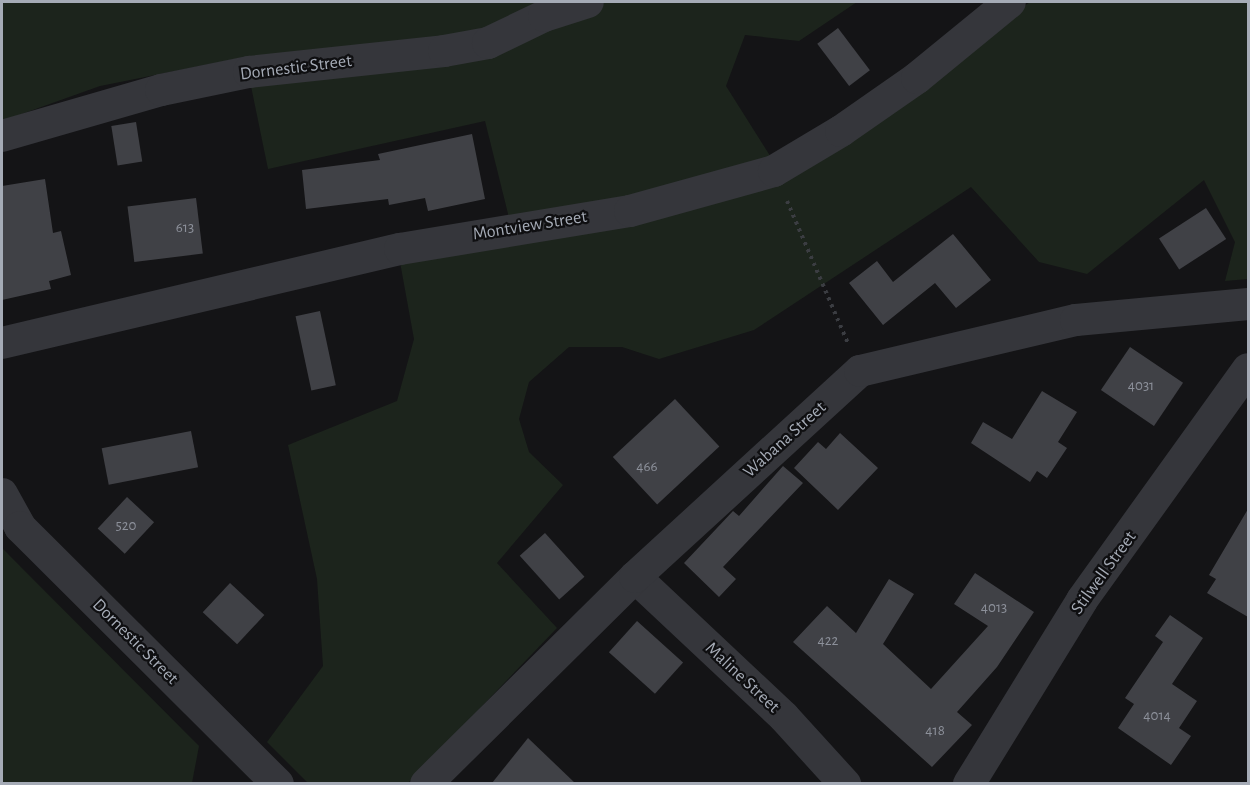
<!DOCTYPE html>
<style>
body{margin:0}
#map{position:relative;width:1250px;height:785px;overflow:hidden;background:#141416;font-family:"Alegreya Sans",sans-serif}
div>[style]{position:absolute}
.green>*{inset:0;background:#1c241c}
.building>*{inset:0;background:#404146;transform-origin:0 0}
.path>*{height:4px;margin-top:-2px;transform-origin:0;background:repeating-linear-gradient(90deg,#3b3d42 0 3px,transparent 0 7.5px)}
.minor>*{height:32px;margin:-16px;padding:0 16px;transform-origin:16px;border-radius:16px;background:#35363b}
span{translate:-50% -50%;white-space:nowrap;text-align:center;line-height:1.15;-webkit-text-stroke:4.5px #0f0f11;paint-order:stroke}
.number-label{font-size:15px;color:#8c909a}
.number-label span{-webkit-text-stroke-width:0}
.street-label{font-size:18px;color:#a5abb6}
.frame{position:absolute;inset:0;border:3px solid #a5abb6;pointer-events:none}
</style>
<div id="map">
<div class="green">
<div style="clip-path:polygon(2px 2px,857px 2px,799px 41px,745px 35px,726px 86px,784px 178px,1030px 2px,1248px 2px,1248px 279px,1225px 281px,1235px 242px,1204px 180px,1087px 274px,1039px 262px,971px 187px,754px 330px,659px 359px,622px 347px,569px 347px,529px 382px,519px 419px,529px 452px,563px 485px,497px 563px,557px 628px,408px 783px,308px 783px,267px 742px,323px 666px,317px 579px,288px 445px,397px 401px,414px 339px,400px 262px,515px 242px,485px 121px,268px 169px,245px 57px,100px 86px,2px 121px)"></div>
<div style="clip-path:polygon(2px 548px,199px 746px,192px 783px,2px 783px)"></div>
</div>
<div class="building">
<div style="left:838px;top:28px;width:53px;height:26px;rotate:53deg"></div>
<div style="left:136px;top:122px;width:40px;height:25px;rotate:81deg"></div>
<div style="clip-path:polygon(472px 134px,485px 199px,428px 211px,425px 198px,389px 205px,388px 199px,306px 209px,302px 170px,380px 160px,378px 154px)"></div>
<div style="clip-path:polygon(45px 179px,53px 233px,61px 231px,71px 275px,49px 281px,51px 289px,2px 300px,2px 186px)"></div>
<div style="left:196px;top:198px;width:56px;height:69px;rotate:83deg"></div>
<div style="left:1206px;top:208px;width:37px;height:56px;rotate:57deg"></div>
<div style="clip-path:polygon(953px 234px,991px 280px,956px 308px,935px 283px,883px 325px,849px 283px,877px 261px,893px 282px)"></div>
<div style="left:320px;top:311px;width:76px;height:25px;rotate:78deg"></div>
<div style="left:1130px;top:347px;width:64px;height:52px;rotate:34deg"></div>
<div style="clip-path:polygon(1042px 391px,1077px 412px,1058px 442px,1067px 448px,1047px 478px,1037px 471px,1030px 482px,971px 443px,983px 422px,1012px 439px)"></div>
<div style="left:675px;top:399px;width:65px;height:85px;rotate:47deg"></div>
<div style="left:191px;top:431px;width:37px;height:91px;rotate:79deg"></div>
<div style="clip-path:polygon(840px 433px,878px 468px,838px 510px,794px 468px,818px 442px,826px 449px)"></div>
<div style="clip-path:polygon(783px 466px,803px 483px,723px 567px,736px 579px,719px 597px,684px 563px,733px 511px,739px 516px)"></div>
<div style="left:127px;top:497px;width:37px;height:43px;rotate:43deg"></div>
<div style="clip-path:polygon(1248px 509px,1248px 617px,1207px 593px,1216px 579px,1209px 575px)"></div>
<div style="left:545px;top:533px;width:59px;height:34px;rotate:48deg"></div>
<div style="clip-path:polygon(975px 573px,1034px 612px,997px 667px,957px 712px,972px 725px,932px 767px,793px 642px,827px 606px,856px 633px,889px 579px,914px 594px,883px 644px,931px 689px,988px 626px,954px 604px)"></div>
<div style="left:230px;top:583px;width:47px;height:40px;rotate:43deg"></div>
<div style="clip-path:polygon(1170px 615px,1203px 638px,1172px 684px,1197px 701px,1179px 728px,1191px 736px,1171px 765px,1118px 728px,1134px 704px,1125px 698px,1163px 642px,1155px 636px)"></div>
<div style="left:637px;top:621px;width:62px;height:42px;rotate:42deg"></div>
<div style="clip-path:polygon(528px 738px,575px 783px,492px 783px)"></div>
</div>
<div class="path">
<div style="left:787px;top:201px;width:155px;rotate:66.8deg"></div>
</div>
<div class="minor">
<div style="left:2px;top:136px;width:166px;rotate:-16.1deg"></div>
<div style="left:161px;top:90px;width:90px;rotate:-11.6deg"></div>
<div style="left:249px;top:72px;width:196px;rotate:-6.1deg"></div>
<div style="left:444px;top:51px;width:45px;rotate:-10.3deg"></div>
<div style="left:488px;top:43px;width:62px;rotate:-25.7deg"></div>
<div style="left:544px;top:16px;width:46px;rotate:-17.7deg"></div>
<div style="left:2px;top:343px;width:409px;rotate:-13.3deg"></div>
<div style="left:400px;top:249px;width:233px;rotate:-9.4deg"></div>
<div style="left:630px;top:211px;width:149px;rotate:-15.5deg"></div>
<div style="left:774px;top:171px;width:78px;rotate:-30.8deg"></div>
<div style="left:841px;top:131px;width:93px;rotate:-34.9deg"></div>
<div style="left:917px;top:78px;width:120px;rotate:-39.3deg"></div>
<div style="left:2px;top:494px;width:38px;rotate:61deg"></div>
<div style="left:20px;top:527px;width:364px;rotate:44.9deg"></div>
<div style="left:635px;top:577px;width:204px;rotate:43.2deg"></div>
<div style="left:784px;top:717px;width:91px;rotate:47.7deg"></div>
<div style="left:426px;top:784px;width:294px;rotate:-44.7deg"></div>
<div style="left:635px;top:577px;width:305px;rotate:-42.5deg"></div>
<div style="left:860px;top:371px;width:222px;rotate:-13.3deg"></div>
<div style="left:1076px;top:320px;width:173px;rotate:-5.3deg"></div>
<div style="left:969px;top:784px;width:216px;rotate:-58.4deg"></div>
<div style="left:1082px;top:600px;width:284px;rotate:-54.3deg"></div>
</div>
<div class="number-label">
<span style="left:185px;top:228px">613</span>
<span style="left:1141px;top:386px">4031</span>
<span style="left:647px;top:467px">466</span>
<span style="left:126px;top:526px">520</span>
<span style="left:994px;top:608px">4013</span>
<span style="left:828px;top:641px">422</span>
<span style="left:1157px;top:716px">4014</span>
<span style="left:935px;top:731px">418</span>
</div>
<div class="street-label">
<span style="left:296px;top:68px;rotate:-7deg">Dornestic Street</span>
<span style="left:530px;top:226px;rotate:-9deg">Montview Street</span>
<span style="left:785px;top:440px;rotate:-42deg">Wabana Street</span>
<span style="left:1104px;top:573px;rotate:-54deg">Stilwell Street</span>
<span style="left:135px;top:642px;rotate:45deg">Dornestic Street</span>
<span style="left:742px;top:678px;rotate:43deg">Maline Street</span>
</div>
<div class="frame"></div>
</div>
